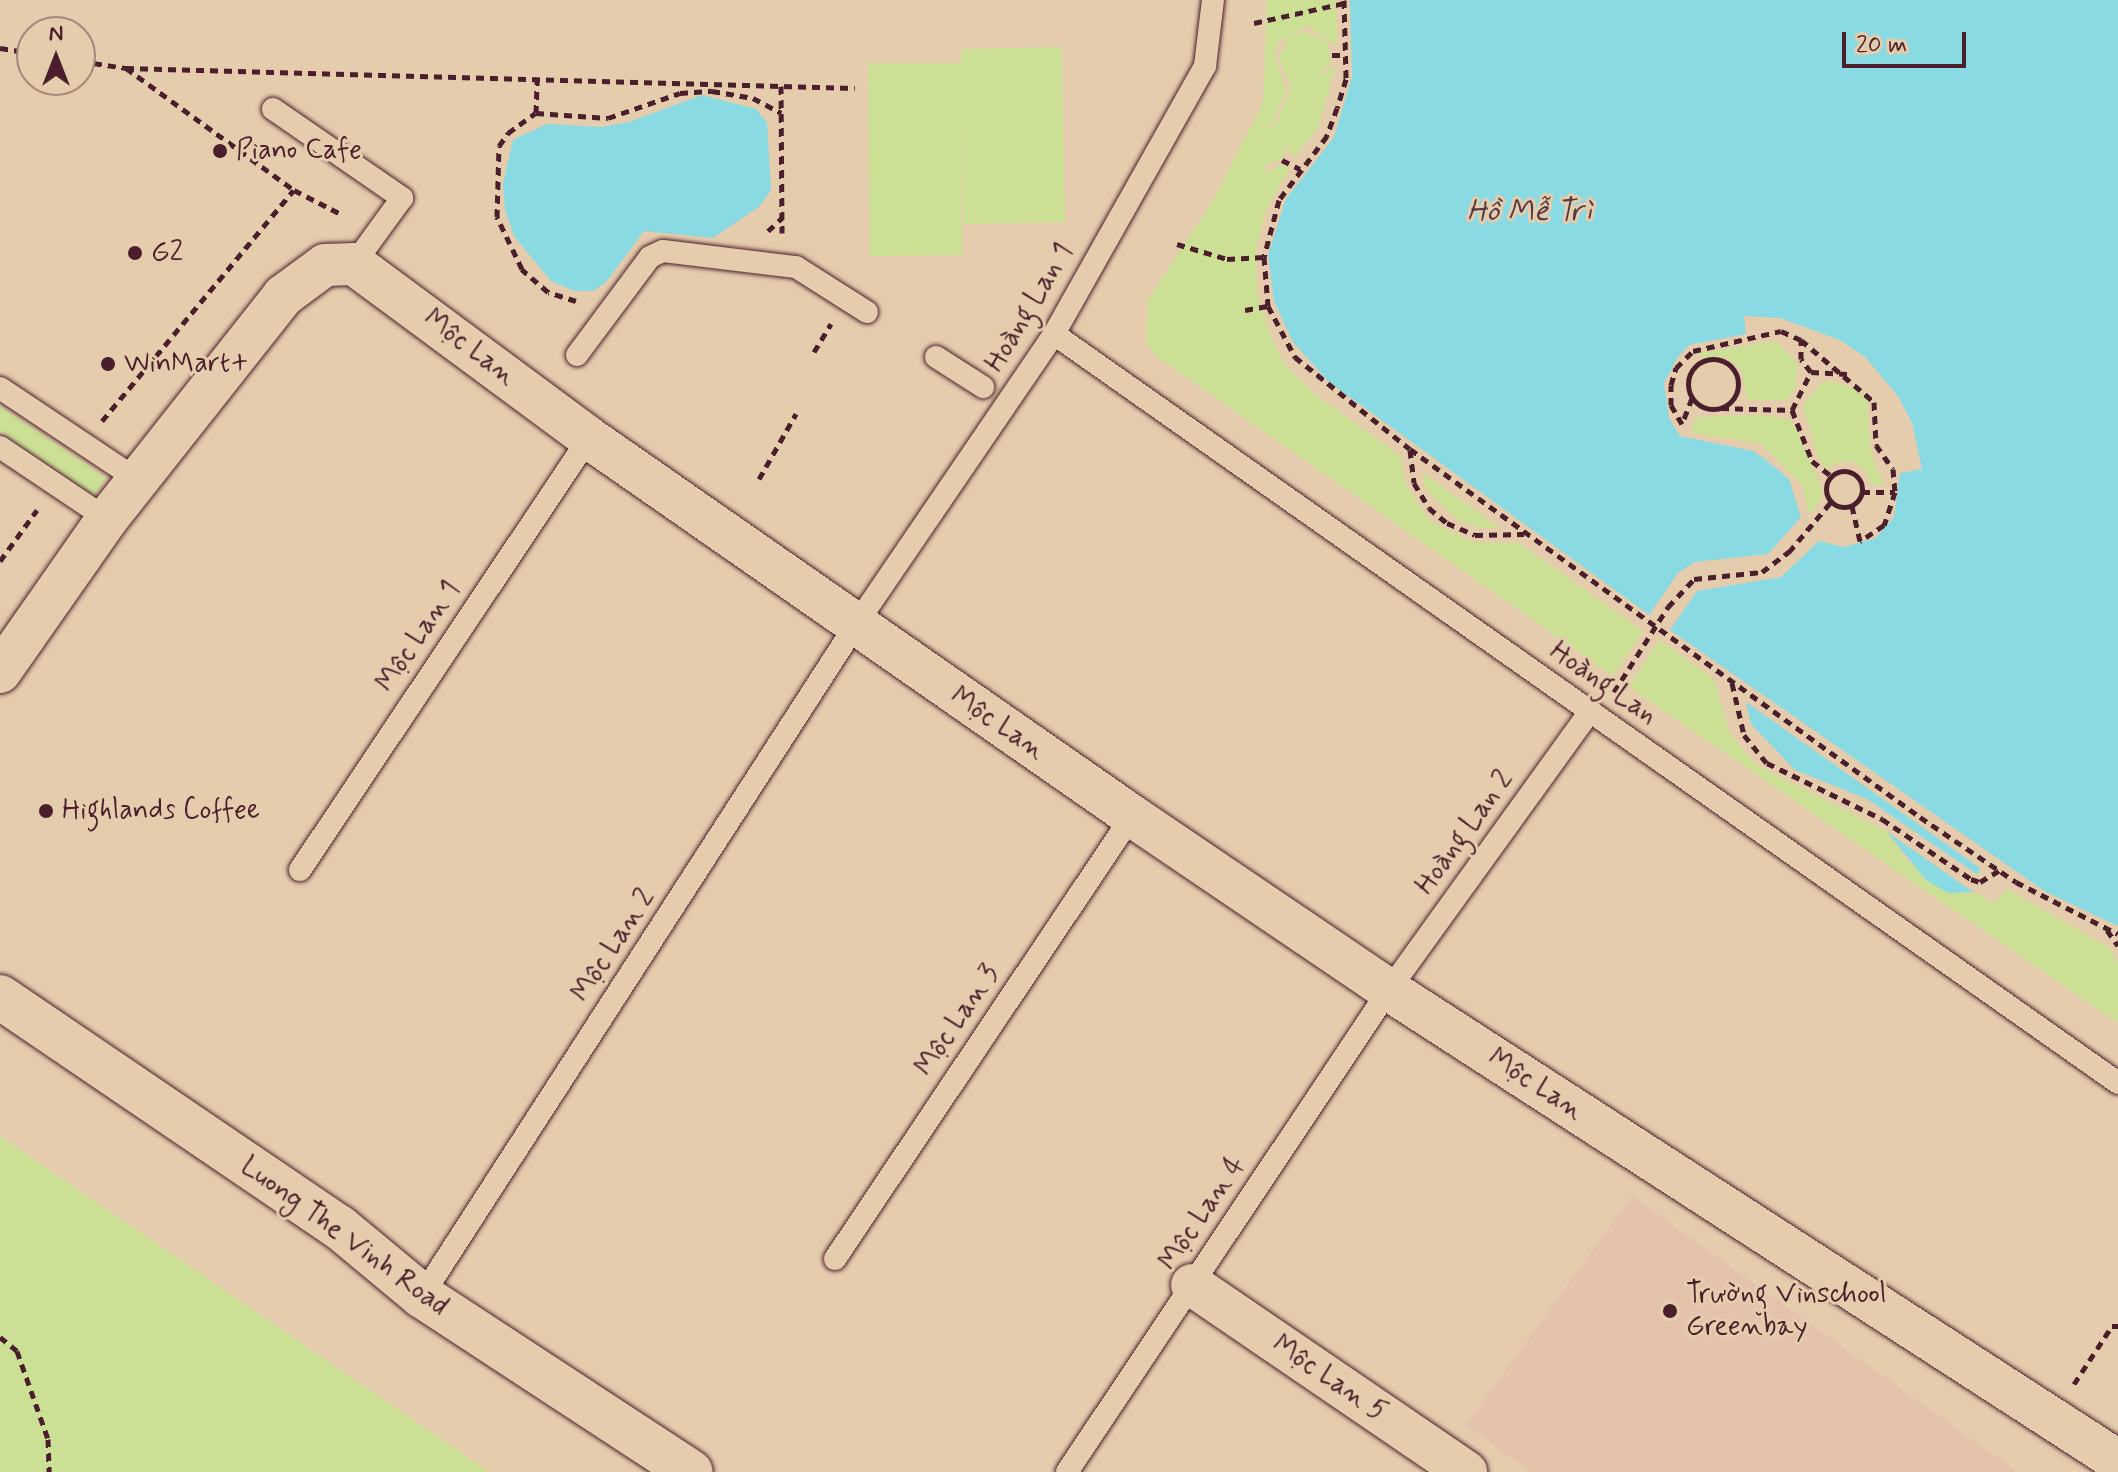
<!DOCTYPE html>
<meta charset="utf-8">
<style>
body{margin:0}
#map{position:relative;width:2118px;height:1472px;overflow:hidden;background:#e5ccad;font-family:Mynerve,sans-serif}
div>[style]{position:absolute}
.built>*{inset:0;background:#e5c2ab}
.green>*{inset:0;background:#cce095;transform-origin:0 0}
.water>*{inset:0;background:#89dae2}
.pier>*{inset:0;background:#e5ccad}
.path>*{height:5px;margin-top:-2.5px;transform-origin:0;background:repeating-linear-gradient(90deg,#4a1f2b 0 8px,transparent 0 14px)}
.path>.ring{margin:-2.5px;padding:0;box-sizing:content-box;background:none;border:5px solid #4a1f2b;border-radius:50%}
.roads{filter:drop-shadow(0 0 2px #4a1f2b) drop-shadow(0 0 2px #4a1f2b)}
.lane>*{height:22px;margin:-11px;padding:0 11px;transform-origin:11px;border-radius:11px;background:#e5ccad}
.street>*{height:42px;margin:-21px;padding:0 21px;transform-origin:21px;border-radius:21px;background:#e5ccad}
.secondary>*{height:44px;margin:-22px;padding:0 22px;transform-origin:22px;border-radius:22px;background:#e5ccad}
.dots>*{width:22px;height:22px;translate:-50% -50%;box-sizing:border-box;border:4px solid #e5ccad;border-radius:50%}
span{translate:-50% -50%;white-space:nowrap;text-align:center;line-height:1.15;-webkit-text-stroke:6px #e5ccad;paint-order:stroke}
.poi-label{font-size:28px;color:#4a1f2b}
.left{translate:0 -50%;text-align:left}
.street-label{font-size:28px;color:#4a1f2b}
.water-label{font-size:30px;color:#533b46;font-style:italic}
.north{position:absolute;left:16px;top:16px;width:80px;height:80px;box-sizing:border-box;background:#e5ccad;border:2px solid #a78779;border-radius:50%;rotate:0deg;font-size:22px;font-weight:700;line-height:32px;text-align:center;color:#4a1f2b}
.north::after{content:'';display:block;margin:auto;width:28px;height:36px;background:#4a1f2b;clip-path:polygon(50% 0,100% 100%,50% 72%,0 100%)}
.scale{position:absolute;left:1842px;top:32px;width:124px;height:36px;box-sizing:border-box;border:4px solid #4a1f2b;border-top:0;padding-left:10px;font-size:24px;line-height:28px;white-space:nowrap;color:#4a1f2b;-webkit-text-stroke:6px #e5ccad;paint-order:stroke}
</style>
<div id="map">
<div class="built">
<div style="clip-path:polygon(1632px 1196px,2017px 1472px,1532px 1472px,1466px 1425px)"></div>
</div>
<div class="green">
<div style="clip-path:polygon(1267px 0,1336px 0,1337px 47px,1308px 26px,1278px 42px,1275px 54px,1286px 91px,1272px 124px,1262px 128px,1275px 125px,1291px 88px,1279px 58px,1289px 36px,1306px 32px,1327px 41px,1331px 62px,1320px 73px,1320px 76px,1336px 64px,1318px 128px,1295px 157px,1287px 149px,1295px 139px,1286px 147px,1282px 160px,1267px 164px,1263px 174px,1282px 164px,1290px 168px,1265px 212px,1256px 251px,1257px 295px,1273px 341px,1286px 366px,1316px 395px,1401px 456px,1405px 483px,1430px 521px,1474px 542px,1519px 543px,1643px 631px,1613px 676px,1156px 356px,1146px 342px,1148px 300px,1215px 197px,1263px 103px)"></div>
<div style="clip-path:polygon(1062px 47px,1065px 222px,964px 224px,962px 112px,962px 255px,870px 256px,868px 63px,961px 63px,962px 49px)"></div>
<div style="clip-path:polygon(1776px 341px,1797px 362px,1796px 387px,1787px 400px,1747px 400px,1742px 371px,1735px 364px,1725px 357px,1703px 359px,1698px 353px)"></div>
<div style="clip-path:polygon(1831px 381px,1856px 389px,1867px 400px,1871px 453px,1884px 485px,1870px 484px,1868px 473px,1853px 462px,1838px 462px,1827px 470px,1818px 458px,1803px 405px,1821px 383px)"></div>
<div style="left:0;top:406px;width:128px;height:21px;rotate:34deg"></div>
<div style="clip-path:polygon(1759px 415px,1789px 419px,1797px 430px,1822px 488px,1821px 500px,1809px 515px,1803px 486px,1760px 443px,1691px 433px,1696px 417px)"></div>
<div style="clip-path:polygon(1422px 472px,1499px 527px,1479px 528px,1458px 520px,1426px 490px)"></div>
<div style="clip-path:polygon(1659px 640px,1714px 679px,1730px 734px,1755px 764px,1886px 831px,1906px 859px,1948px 893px,1973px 892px,1994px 903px,2007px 889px,2110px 948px,2118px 963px,2118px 1023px,1629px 687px)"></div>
<div style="clip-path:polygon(0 1136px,489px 1472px,0 1472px)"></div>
</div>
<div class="water">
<div style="clip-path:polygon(evenodd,1350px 0,2118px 0,2118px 926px,2046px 892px,1670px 630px,1328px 381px,1293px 342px,1274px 301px,1268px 255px,1286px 199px,1334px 137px,1352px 77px,1350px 0,1744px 316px,1780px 318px,1840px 340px,1865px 357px,1898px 396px,1912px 423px,1922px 469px,1900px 473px,1894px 517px,1876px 538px,1844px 547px,1819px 541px,1801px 517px,1789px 479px,1766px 460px,1753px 451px,1680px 436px,1669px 418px,1664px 383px,1678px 357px,1689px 345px,1746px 334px,1744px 316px)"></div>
<div style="clip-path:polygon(702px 95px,756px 109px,767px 122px,771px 190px,760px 206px,713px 238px,644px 231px,606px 282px,593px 291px,574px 291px,551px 281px,514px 236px,505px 209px,503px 184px,513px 140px,547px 124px,602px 127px,629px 122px)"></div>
<div style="clip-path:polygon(1746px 702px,1980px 868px,1978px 875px,1867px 799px,1795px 770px,1751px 724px)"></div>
<div style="clip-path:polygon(1886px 831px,1973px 892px,1948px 893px,1926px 880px)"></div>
</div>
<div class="pier">
<div style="clip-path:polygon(1801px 517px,1819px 541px,1781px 577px,1697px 591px,1670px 630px,1649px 615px,1678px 573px,1695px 562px,1768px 554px)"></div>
</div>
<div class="path">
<div style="left:1344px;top:0;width:79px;rotate:88.5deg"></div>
<div style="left:1346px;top:79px;width:30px;rotate:107deg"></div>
<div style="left:1337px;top:108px;width:30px;rotate:110deg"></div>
<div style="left:1327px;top:136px;width:80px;rotate:126.9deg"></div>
<div style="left:1279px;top:200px;width:59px;rotate:104.7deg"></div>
<div style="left:1264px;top:257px;width:49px;rotate:85.3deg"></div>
<div style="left:1268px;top:306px;width:58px;rotate:62.1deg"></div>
<div style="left:1295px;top:357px;width:147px;rotate:38.7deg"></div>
<div style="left:1410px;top:449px;width:629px;rotate:35.81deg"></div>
<div style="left:1920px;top:817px;width:116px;rotate:34.1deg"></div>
<div style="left:2016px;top:882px;width:114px;rotate:27deg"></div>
<div style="left:1254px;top:23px;width:92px;rotate:-12.5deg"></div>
<div style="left:0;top:48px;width:32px;rotate:9deg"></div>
<div style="left:1332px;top:55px;width:14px"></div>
<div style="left:80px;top:61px;width:47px;rotate:8.7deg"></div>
<div style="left:126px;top:68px;width:208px;rotate:36deg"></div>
<div style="left:126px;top:68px;width:729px;rotate:1.57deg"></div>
<div style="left:781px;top:86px;width:147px;rotate:89.6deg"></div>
<div style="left:536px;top:113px;width:34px;rotate:-88deg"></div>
<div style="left:1282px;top:160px;width:20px;rotate:27deg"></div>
<div style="left:768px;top:231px;width:19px;rotate:-43deg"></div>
<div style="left:1177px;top:244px;width:52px;rotate:16.7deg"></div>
<div style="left:1227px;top:259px;width:37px;rotate:-3deg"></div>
<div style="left:576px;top:301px;width:29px;rotate:-162deg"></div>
<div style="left:548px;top:292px;width:35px;rotate:-139deg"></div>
<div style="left:522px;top:269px;width:58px;rotate:-115.7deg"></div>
<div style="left:497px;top:217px;width:71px;rotate:-88.4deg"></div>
<div style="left:499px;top:146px;width:16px;rotate:-55deg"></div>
<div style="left:508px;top:133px;width:34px;rotate:-36deg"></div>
<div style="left:536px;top:113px;width:72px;rotate:4deg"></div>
<div style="left:608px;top:118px;width:76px;rotate:-19.1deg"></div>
<div style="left:680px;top:93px;width:32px;rotate:-4deg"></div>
<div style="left:712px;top:91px;width:42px;rotate:9.7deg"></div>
<div style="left:753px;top:98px;width:32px;rotate:28deg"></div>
<div style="left:1245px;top:310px;width:23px;rotate:-10deg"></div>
<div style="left:814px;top:352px;width:33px;rotate:-59deg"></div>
<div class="ring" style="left:1688px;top:359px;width:45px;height:45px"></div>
<div style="left:1811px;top:372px;width:36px;rotate:3deg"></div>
<div style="left:1692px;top:398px;width:28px;rotate:111deg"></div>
<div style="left:1682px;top:424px;width:22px;rotate:-120deg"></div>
<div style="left:1671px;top:405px;width:20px;rotate:-90deg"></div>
<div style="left:1671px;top:385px;width:18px;rotate:-74deg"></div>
<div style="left:1676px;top:368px;width:24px;rotate:-45deg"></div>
<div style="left:1693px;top:351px;width:90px;rotate:-12.8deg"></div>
<div style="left:1781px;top:331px;width:22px;rotate:24deg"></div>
<div style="left:1801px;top:340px;width:96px;rotate:40.3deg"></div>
<div style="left:1874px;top:402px;width:43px;rotate:87.3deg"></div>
<div style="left:1876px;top:445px;width:29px;rotate:55deg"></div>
<div style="left:1893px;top:469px;width:23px;rotate:85deg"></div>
<div style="left:1895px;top:492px;width:35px;rotate:108deg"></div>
<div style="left:1884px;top:525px;width:29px;rotate:146deg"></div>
<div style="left:1860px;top:541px;width:37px;rotate:-103deg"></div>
<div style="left:1721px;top:408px;width:71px;rotate:1.6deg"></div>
<div style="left:1792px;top:410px;width:55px;rotate:68.6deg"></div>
<div style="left:1812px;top:461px;width:24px;rotate:38deg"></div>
<div style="left:1792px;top:410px;width:42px;rotate:-63.4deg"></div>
<div style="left:1811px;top:372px;width:16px;rotate:-128deg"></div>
<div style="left:1801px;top:359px;width:19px;rotate:-90deg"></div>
<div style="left:102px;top:421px;width:300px;rotate:-50.3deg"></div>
<div style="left:294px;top:190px;width:51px;rotate:27.1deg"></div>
<div style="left:1410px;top:450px;width:33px;rotate:83deg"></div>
<div style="left:1414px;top:483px;width:29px;rotate:59deg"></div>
<div style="left:1429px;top:508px;width:23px;rotate:40deg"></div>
<div style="left:1447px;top:523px;width:30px;rotate:23deg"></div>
<div style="left:1475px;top:535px;width:49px;rotate:-1.2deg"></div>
<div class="ring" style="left:1826px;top:471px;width:31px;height:31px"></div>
<div style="left:759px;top:479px;width:75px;rotate:-60.4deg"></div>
<div style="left:1862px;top:492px;width:33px"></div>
<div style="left:0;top:561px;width:63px;rotate:-54deg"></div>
<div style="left:1732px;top:683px;width:53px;rotate:77deg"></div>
<div style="left:1744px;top:735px;width:36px;rotate:51deg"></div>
<div style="left:1767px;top:763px;width:128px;rotate:26deg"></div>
<div style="left:1882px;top:819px;width:107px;rotate:34deg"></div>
<div style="left:1971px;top:879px;width:9px;rotate:18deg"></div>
<div style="left:1980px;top:882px;width:23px;rotate:-31deg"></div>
<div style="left:1614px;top:692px;width:101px;rotate:-57.6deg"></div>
<div style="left:1668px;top:607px;width:38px;rotate:-47deg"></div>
<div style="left:1694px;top:579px;width:68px;rotate:-5.9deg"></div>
<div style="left:1762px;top:572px;width:34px;rotate:-37deg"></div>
<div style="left:1789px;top:552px;width:65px;rotate:-50deg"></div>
<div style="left:2107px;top:930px;width:19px;rotate:55deg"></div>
<div style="left:0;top:1337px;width:22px;rotate:39deg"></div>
<div style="left:17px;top:1351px;width:93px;rotate:70.6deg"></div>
<div style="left:48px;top:1439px;width:33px;rotate:88deg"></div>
<div style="left:2074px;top:1384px;width:69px;rotate:-56.8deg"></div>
<div style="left:2112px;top:1326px;width:6px"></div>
</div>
<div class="roads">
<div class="lane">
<div style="left:273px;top:109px;width:157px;rotate:34.6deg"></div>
<div style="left:402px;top:198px;width:82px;rotate:126deg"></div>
<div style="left:1054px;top:334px;width:1301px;rotate:35.14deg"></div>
<div style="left:577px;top:355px;width:122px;rotate:-53.3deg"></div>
<div style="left:650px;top:257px;width:14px;rotate:-25deg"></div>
<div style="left:663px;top:251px;width:134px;rotate:6.9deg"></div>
<div style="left:796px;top:267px;width:84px;rotate:32.4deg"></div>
<div style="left:936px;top:357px;width:56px;rotate:32.6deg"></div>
<div style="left:0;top:388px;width:166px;rotate:33.7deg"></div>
<div style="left:0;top:447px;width:129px;rotate:33.9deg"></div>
<div style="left:300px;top:870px;width:520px;rotate:-56.22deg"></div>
<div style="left:835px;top:1259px;width:533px;rotate:-56.16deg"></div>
<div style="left:422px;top:1296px;width:798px;rotate:-57.13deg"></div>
<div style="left:855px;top:626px;width:353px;rotate:-55.7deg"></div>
<div style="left:1054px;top:334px;width:308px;rotate:-60.6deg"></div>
<div style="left:1205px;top:66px;width:66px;rotate:-83.1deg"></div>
<div style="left:1067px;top:1472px;width:580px;rotate:-56.26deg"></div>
<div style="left:1389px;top:990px;width:344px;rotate:-54.2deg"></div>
</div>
<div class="street">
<div style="left:0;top:672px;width:187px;rotate:-55deg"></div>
<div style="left:107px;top:519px;width:284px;rotate:-51.7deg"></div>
<div style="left:283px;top:296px;width:52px;rotate:-36.4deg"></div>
<div style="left:325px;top:265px;width:29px;rotate:-2deg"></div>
<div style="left:354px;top:264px;width:292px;rotate:36.5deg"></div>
<div style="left:589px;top:438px;width:662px;rotate:34.84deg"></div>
<div style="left:1132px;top:816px;width:310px;rotate:34.1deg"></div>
<div style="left:1389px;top:990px;width:868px;rotate:32.87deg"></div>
<div style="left:1192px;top:1285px;width:332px;rotate:34.3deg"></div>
</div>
<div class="secondary">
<div style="left:0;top:997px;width:410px;rotate:34.2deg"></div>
<div style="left:339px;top:1227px;width:108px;rotate:39.7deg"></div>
<div style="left:422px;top:1296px;width:321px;rotate:33.2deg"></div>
</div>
</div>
<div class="dots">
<div style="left:220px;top:151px;background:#4a1f2b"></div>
<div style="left:135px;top:253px;background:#4a1f2b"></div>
<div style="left:108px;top:364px;background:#4a1f2b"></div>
<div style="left:46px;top:811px;background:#4a1f2b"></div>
<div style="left:1670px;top:1311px;background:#4a1f2b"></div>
</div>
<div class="poi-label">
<span class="left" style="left:236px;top:151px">Piano Cafe</span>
<span class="left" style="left:151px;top:253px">G2</span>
<span class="left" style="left:124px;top:364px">WinMart+</span>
<span class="left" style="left:62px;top:811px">Highlands Coffee</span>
<span class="left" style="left:1686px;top:1311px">Trường Vinschool<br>Greenbay</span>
</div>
<div class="street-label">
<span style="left:1030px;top:308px;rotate:-59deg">Hoàng Lan 1</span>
<span style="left:469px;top:348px;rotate:37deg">Mộc Lan</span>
<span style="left:419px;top:637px;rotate:-56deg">Mộc Lan 1</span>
<span style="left:1603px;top:684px;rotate:35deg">Hoàng Lan</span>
<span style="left:997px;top:724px;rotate:34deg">Mộc Lan</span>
<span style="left:1465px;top:833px;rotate:-54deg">Hoàng Lan 2</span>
<span style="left:614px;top:946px;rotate:-57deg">Mộc Lan 2</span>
<span style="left:958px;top:1021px;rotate:-56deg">Mộc Lan 3</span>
<span style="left:1535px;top:1085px;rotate:33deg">Mộc Lan</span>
<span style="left:1203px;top:1214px;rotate:-56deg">Mộc Lan 4</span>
<span style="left:344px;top:1237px;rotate:36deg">Luong The Vinh Road</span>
<span style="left:1329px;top:1379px;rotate:34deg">Mộc Lan 5</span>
</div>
<div class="water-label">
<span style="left:1529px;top:212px">Hồ Mễ Trì</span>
</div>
<div class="north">N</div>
<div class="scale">20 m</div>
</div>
